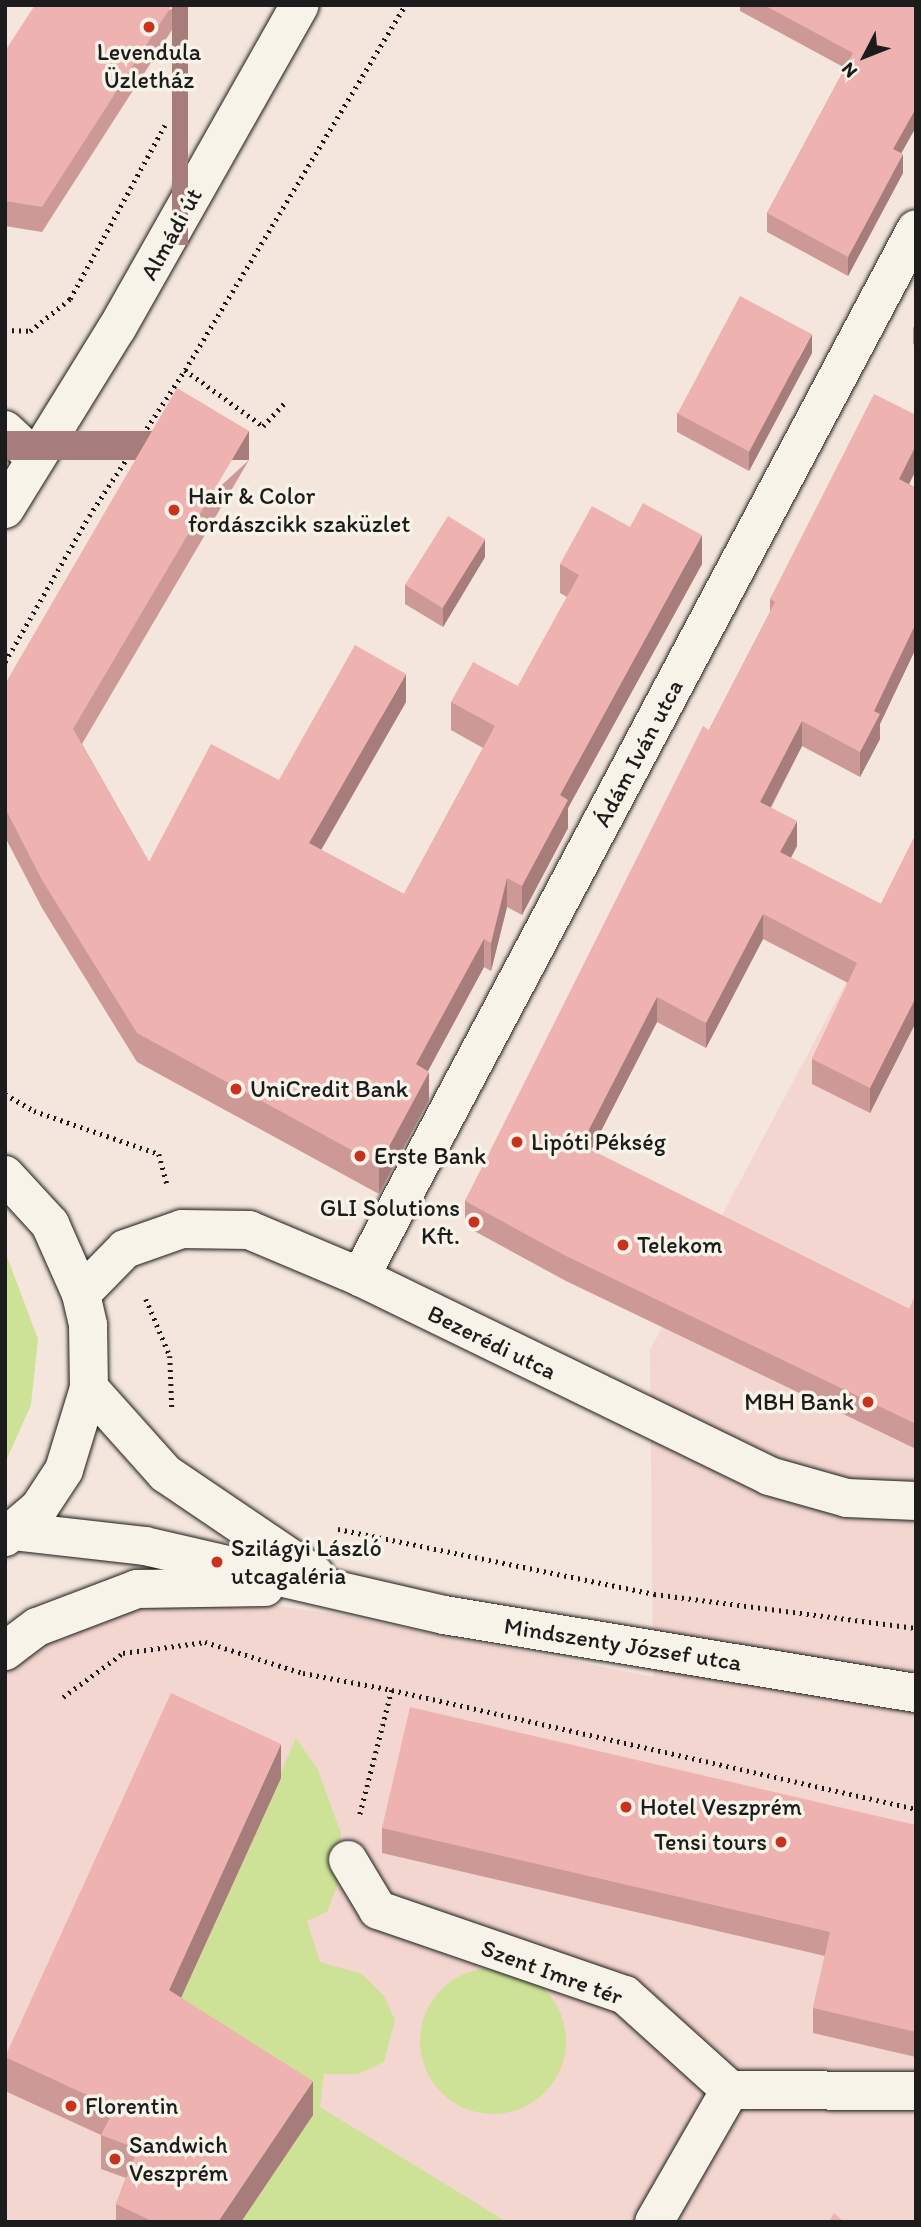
<!DOCTYPE html>
<meta charset="utf-8">
<style>
body{margin:0}
#map{position:relative;width:921px;height:2227px;overflow:hidden;background:#f5e6dd;font-family:Itim,sans-serif}
div>[style]{position:absolute}
.built>*{inset:0;background:#f3d6d0}
.green>*{inset:0;background:#cee297}
.round{border-radius:50%}
.path>*{height:4.5px;margin-top:-2.25px;transform-origin:0;background:repeating-linear-gradient(90deg,#1c1c1c 0 2px,transparent 0 7px)}
.roads{filter:drop-shadow(0 0 2px #1c1c1c) drop-shadow(0 0 2px #1c1c1c)}
.street>*{height:38px;margin:-19px;padding:0 19px;transform-origin:19px;border-radius:19px;background:#f7f3e8}
.secondary>*{height:38px;margin:-19px;padding:0 19px;transform-origin:19px;border-radius:19px;background:#f7f3e8}
.wall>*{inset:0;background:#cd9997}
.shaded-wall>*{inset:0;background:#a77d7b;transform-origin:0 0}
.building>*{inset:0;background:#eeb2b0;transform-origin:0 0}
.dots>*{width:19px;height:19px;translate:-50% -50%;box-sizing:border-box;border:4px solid #f7f3e8;border-radius:50%}
span{translate:-50% -50%;white-space:nowrap;text-align:center;line-height:1.15;-webkit-text-stroke:7px #f7f3e8;paint-order:stroke}
.poi-label{font-size:24px;color:#1c1c1c}
.left{translate:0 -50%;text-align:left}
.right{translate:-100% -50%;text-align:right}
.street-label{font-size:24px;color:#1c1c1c}
.frame{position:absolute;inset:0;border:7px solid #1c1c1c;pointer-events:none}
.north{position:absolute;left:830px;top:21px;width:70px;height:70px;-webkit-text-stroke:5px #f7f3e8;paint-order:stroke;rotate:228deg;font-size:19px;font-weight:700;line-height:28px;text-align:center;color:#1c1c1c}
.north::after{content:'';display:block;margin:auto;width:24px;height:32px;background:#1c1c1c;clip-path:polygon(50% 0,100% 100%,50% 72%,0 100%)}
</style>
<div id="map">
<div class="built">
<div style="clip-path:polygon(916px 851px,916px 2222px,5px 2222px,5px 1664px,135px 1599px,196px 1594px,334px 1614px,653px 1677px,650px 1350px)"></div>
</div>
<div class="green">
<div style="clip-path:polygon(5px 1251px,38px 1339px,31px 1405px,5px 1463px)"></div>
<div style="clip-path:polygon(296px 1738px,318px 1770px,341px 1833px,339px 1881px,327px 1912px,307px 1921px,320px 1962px,362px 1974px,384px 1996px,395px 2020px,384px 2062px,358px 2074px,324px 2074px,320px 2107px,507px 2222px,241px 2222px,313px 2115px,161px 2042px)"></div>
<div class="round" style="left:420px;top:1968px;width:146px;height:146px"></div>
</div>
<div class="path">
<div style="left:5px;top:330px;width:25px;rotate:2deg"></div>
<div style="left:30px;top:331px;width:51px;rotate:-38.7deg"></div>
<div style="left:70px;top:299px;width:198px;rotate:-61.4deg"></div>
<div style="left:185px;top:370px;width:96px;rotate:35.7deg"></div>
<div style="left:263px;top:426px;width:33px;rotate:-47deg"></div>
<div style="left:5px;top:662px;width:168px;rotate:-60.1deg"></div>
<div style="left:89px;top:516px;width:175px;rotate:-56.7deg"></div>
<div style="left:185px;top:370px;width:426px;rotate:-58.9deg"></div>
<div style="left:5px;top:1094px;width:34px;rotate:30deg"></div>
<div style="left:34px;top:1111px;width:132px;rotate:19deg"></div>
<div style="left:159px;top:1154px;width:30px;rotate:75deg"></div>
<div style="left:146px;top:1299px;width:62px;rotate:67.2deg"></div>
<div style="left:170px;top:1356px;width:51px;rotate:87.8deg"></div>
<div style="left:338px;top:1529px;width:323px;rotate:11.6deg"></div>
<div style="left:654px;top:1594px;width:264px;rotate:7.4deg"></div>
<div style="left:392px;top:1690px;width:537px;rotate:12.79deg"></div>
<div style="left:63px;top:1697px;width:74px;rotate:-36.3deg"></div>
<div style="left:123px;top:1653px;width:83px;rotate:-7.6deg"></div>
<div style="left:205px;top:1642px;width:103px;rotate:17.6deg"></div>
<div style="left:303px;top:1673px;width:91px;rotate:10.8deg"></div>
<div style="left:392px;top:1690px;width:129px;rotate:104.4deg"></div>
<div style="left:499px;top:2222px;width:40px"></div>
</div>
<div class="roads">
<div class="street">
<div style="left:5px;top:430px;width:42px;rotate:43.1deg"></div>
<div style="left:360px;top:1277px;width:1186px;rotate:-62.05deg"></div>
<div style="left:81px;top:1294px;width:63px;rotate:-45.6deg"></div>
<div style="left:125px;top:1249px;width:60px;rotate:-19.3deg"></div>
<div style="left:182px;top:1229px;width:67px;rotate:0.9deg"></div>
<div style="left:249px;top:1230px;width:121px;rotate:22.9deg"></div>
<div style="left:360px;top:1277px;width:455px;rotate:25.9deg"></div>
<div style="left:769px;top:1476px;width:81px;rotate:15.8deg"></div>
<div style="left:847px;top:1498px;width:69px;rotate:2.5deg"></div>
<div style="left:348px;top:1860px;width:58px;rotate:59deg"></div>
<div style="left:378px;top:1910px;width:261px;rotate:19deg"></div>
<div style="left:625px;top:1995px;width:142px;rotate:42.1deg"></div>
<div style="left:730px;top:2090px;width:152px;rotate:119.9deg"></div>
<div style="left:730px;top:2090px;width:186px;rotate:0.3deg"></div>
</div>
<div class="secondary">
<div style="left:5px;top:509px;width:213px;rotate:-58.3deg"></div>
<div style="left:117px;top:328px;width:371px;rotate:-60.5deg"></div>
<div style="left:5px;top:1175px;width:67px;rotate:47.4deg"></div>
<div style="left:50px;top:1224px;width:77px;rotate:66.1deg"></div>
<div style="left:81px;top:1294px;width:32px;rotate:77deg"></div>
<div style="left:88px;top:1325px;width:63px;rotate:89.1deg"></div>
<div style="left:89px;top:1388px;width:86px;rotate:107deg"></div>
<div style="left:64px;top:1470px;width:45px;rotate:123.3deg"></div>
<div style="left:39px;top:1508px;width:45px;rotate:139.5deg"></div>
<div style="left:89px;top:1388px;width:115px;rotate:48.2deg"></div>
<div style="left:166px;top:1474px;width:180px;rotate:34.1deg"></div>
<div style="left:13px;top:1531px;width:133px;rotate:6.5deg"></div>
<div style="left:145px;top:1546px;width:307px;rotate:13deg"></div>
<div style="left:444px;top:1615px;width:478px;rotate:9.4deg"></div>
<div style="left:5px;top:1651px;width:40px;rotate:-37deg"></div>
<div style="left:37px;top:1627px;width:107px;rotate:-20.8deg"></div>
<div style="left:137px;top:1589px;width:128px;rotate:-0.9deg"></div>
</div>
</div>
<div class="wall">
<div style="clip-path:polygon(188px 5px,42px 232px,5px 226px,5px 51px)"></div>
<div style="clip-path:polygon(740px 5px,916px 5px,916px 127px,901px 153px,903px 173px,848px 276px,767px 232px,767px 213px,845px 68px,740px 11px)"></div>
<div style="clip-path:polygon(916px 323px,916px 346px,913px 344px,913px 328px)"></div>
<div style="clip-path:polygon(812px 353px,749px 471px,677px 432px,677px 413px)"></div>
<div style="clip-path:polygon(916px 415px,916px 470px,909px 484px,916px 488px,916px 648px,880px 724px,880px 739px,860px 777px,802px 746px,771px 808px,797px 846px,791px 858px,881px 904px,916px 834px,916px 1022px,870px 1113px,812px 1084px,812px 1059px,848px 983px,763px 939px,706px 1048px,657px 1022px,591px 1150px,909px 1309px,916px 1295px,916px 1449px,566px 1281px,465px 1226px,465px 1201px,770px 612px,770px 599px)"></div>
<div style="clip-path:polygon(249px 460px,82px 744px,149px 862px,279px 780px,406px 702px,321px 850px,404px 894px,483px 748px,451px 730px,451px 702px,518px 686px,567px 597px,560px 593px,560px 564px,702px 564px,568px 808px,568px 828px,522px 915px,507px 907px,491px 971px,484px 967px,428px 1071px,429px 1100px,379px 1194px,137px 1062px,42px 908px,5px 837px,5px 684px)"></div>
<div style="clip-path:polygon(485px 557px,443px 627px,405px 604px,405px 585px)"></div>
<div style="clip-path:polygon(281px 1778px,181px 1998px,313px 2115px,241px 2222px,116px 2222px,116px 2204px,126px 2178px,101px 2169px,101px 2135px,5px 2091px,5px 2056px)"></div>
<div style="clip-path:polygon(916px 1825px,916px 2057px,813px 2033px,813px 2008px,825px 1956px,382px 1853px,382px 1828px)"></div>
</div>
<div class="shaded-wall">
<div style="left:172px;top:5px;width:16px;height:240px"></div>
<div style="clip-path:polygon(916px 108px,916px 127px,893px 168px,893px 149px)"></div>
<div style="clip-path:polygon(903px 154px,903px 173px,848px 276px,848px 257px)"></div>
<div style="clip-path:polygon(812px 334px,812px 353px,749px 471px,749px 452px)"></div>
<div style="left:249px;top:431px;width:29px;height:346px;rotate:90deg"></div>
<div style="clip-path:polygon(916px 445px,916px 470px,899px 504px,899px 479px)"></div>
<div style="clip-path:polygon(702px 535px,702px 564px,568px 808px,568px 828px,522px 915px,522px 886px,560px 795px)"></div>
<div style="clip-path:polygon(485px 539px,485px 557px,443px 627px,443px 608px)"></div>
<div style="clip-path:polygon(916px 623px,916px 648px,880px 724px,880px 739px,860px 777px,860px 752px,874px 711px)"></div>
<div style="clip-path:polygon(406px 674px,406px 702px,309px 871px,309px 843px)"></div>
<div style="clip-path:polygon(802px 721px,802px 746px,760px 827px,760px 802px)"></div>
<div style="clip-path:polygon(797px 821px,797px 846px,780px 877px,780px 852px)"></div>
<div style="clip-path:polygon(507px 878px,507px 907px,491px 971px,491px 943px)"></div>
<div style="clip-path:polygon(763px 914px,763px 939px,706px 1048px,706px 1023px)"></div>
<div style="clip-path:polygon(484px 939px,484px 967px,416px 1093px,416px 1064px)"></div>
<div style="clip-path:polygon(657px 997px,657px 1022px,581px 1170px,581px 1145px)"></div>
<div style="clip-path:polygon(916px 997px,916px 1022px,870px 1113px,870px 1088px)"></div>
<div style="clip-path:polygon(429px 1072px,429px 1100px,379px 1194px,379px 1165px)"></div>
<div style="clip-path:polygon(281px 1744px,281px 1778px,169px 2024px,169px 1990px)"></div>
<div style="clip-path:polygon(313px 2081px,313px 2115px,241px 2222px,218px 2222px)"></div>
</div>
<div class="building">
<div style="clip-path:polygon(35px 5px,172px 5px,42px 207px,5px 201px,5px 51px)"></div>
<div style="clip-path:polygon(764px 5px,916px 5px,916px 108px,893px 149px,903px 154px,848px 257px,767px 213px,853px 53px)"></div>
<div style="left:740px;top:296px;width:81px;height:133px;rotate:28deg"></div>
<div style="clip-path:polygon(177px 388px,249px 431px,73px 729px,149px 862px,211px 744px,279px 780px,355px 645px,406px 674px,309px 843px,404px 894px,495px 726px,451px 702px,473px 662px,518px 686px,579px 575px,560px 564px,592px 506px,630px 527px,643px 503px,702px 535px,560px 795px,568px 800px,522px 886px,507px 878px,491px 943px,484px 939px,416px 1064px,429px 1072px,379px 1165px,137px 1033px,42px 880px,5px 808px,5px 684px)"></div>
<div style="clip-path:polygon(874px 394px,916px 415px,916px 445px,899px 479px,916px 488px,916px 623px,874px 711px,880px 714px,860px 752px,802px 721px,760px 802px,797px 821px,780px 852px,881px 904px,916px 834px,916px 997px,870px 1088px,812px 1059px,857px 963px,763px 914px,706px 1023px,657px 997px,581px 1145px,909px 1309px,916px 1295px,916px 1424px,566px 1256px,465px 1201px,703px 726px,709px 730px,775px 602px,770px 599px)"></div>
<div style="left:448px;top:516px;width:44px;height:81px;rotate:32deg"></div>
<div style="clip-path:polygon(171px 1693px,281px 1744px,169px 1990px,313px 2081px,218px 2222px,154px 2222px,116px 2204px,138px 2149px,101px 2135px,115px 2108px,5px 2057px)"></div>
<div style="clip-path:polygon(410px 1707px,916px 1825px,916px 2032px,813px 2008px,830px 1932px,382px 1828px)"></div>
<div style="clip-path:polygon(834px 2213px,844px 2222px,829px 2222px)"></div>
</div>
<div class="dots">
<div style="left:149px;top:27px;background:#c8321e"></div>
<div style="left:174px;top:510px;background:#c8321e"></div>
<div style="left:236px;top:1089px;background:#c8321e"></div>
<div style="left:517px;top:1142px;background:#c8321e"></div>
<div style="left:360px;top:1156px;background:#c8321e"></div>
<div style="left:474px;top:1222px;background:#c8321e"></div>
<div style="left:623px;top:1245px;background:#c8321e"></div>
<div style="left:868px;top:1402px;background:#c8321e"></div>
<div style="left:217px;top:1562px;background:#c8321e"></div>
<div style="left:626px;top:1807px;background:#c8321e"></div>
<div style="left:781px;top:1842px;background:#c8321e"></div>
<div style="left:71px;top:2106px;background:#c8321e"></div>
<div style="left:115px;top:2159px;background:#c8321e"></div>
</div>
<div class="poi-label">
<span style="left:149px;top:66px">Levendula<br>Üzletház</span>
<span class="left" style="left:188px;top:510px">Hair &amp; Color<br>fordászcikk szaküzlet</span>
<span class="left" style="left:250px;top:1089px">UniCredit Bank</span>
<span class="left" style="left:531px;top:1142px">Lipóti Pékség</span>
<span class="left" style="left:374px;top:1156px">Erste Bank</span>
<span class="right" style="left:460px;top:1222px">GLI Solutions<br>Kft.</span>
<span class="left" style="left:637px;top:1245px">Telekom</span>
<span class="right" style="left:854px;top:1402px">MBH Bank</span>
<span class="left" style="left:231px;top:1562px">Szilágyi László<br>utcagaléria</span>
<span class="left" style="left:640px;top:1807px">Hotel Veszprém</span>
<span class="right" style="left:767px;top:1842px">Tensi tours</span>
<span class="left" style="left:85px;top:2106px">Florentin</span>
<span class="left" style="left:129px;top:2159px">Sandwich<br>Veszprém</span>
</div>
<div class="street-label">
<span style="left:171px;top:234px;rotate:-61deg">Almádi út</span>
<span style="left:638px;top:753px;rotate:-62deg">Ádám Iván utca</span>
<span style="left:492px;top:1342px;rotate:26deg">Bezerédi utca</span>
<span style="left:623px;top:1644px;rotate:9deg">Mindszenty József utca</span>
<span style="left:552px;top:1972px;rotate:20deg">Szent Imre tér</span>
</div>
<div class="frame"></div>
<div class="north">N</div>
</div>
